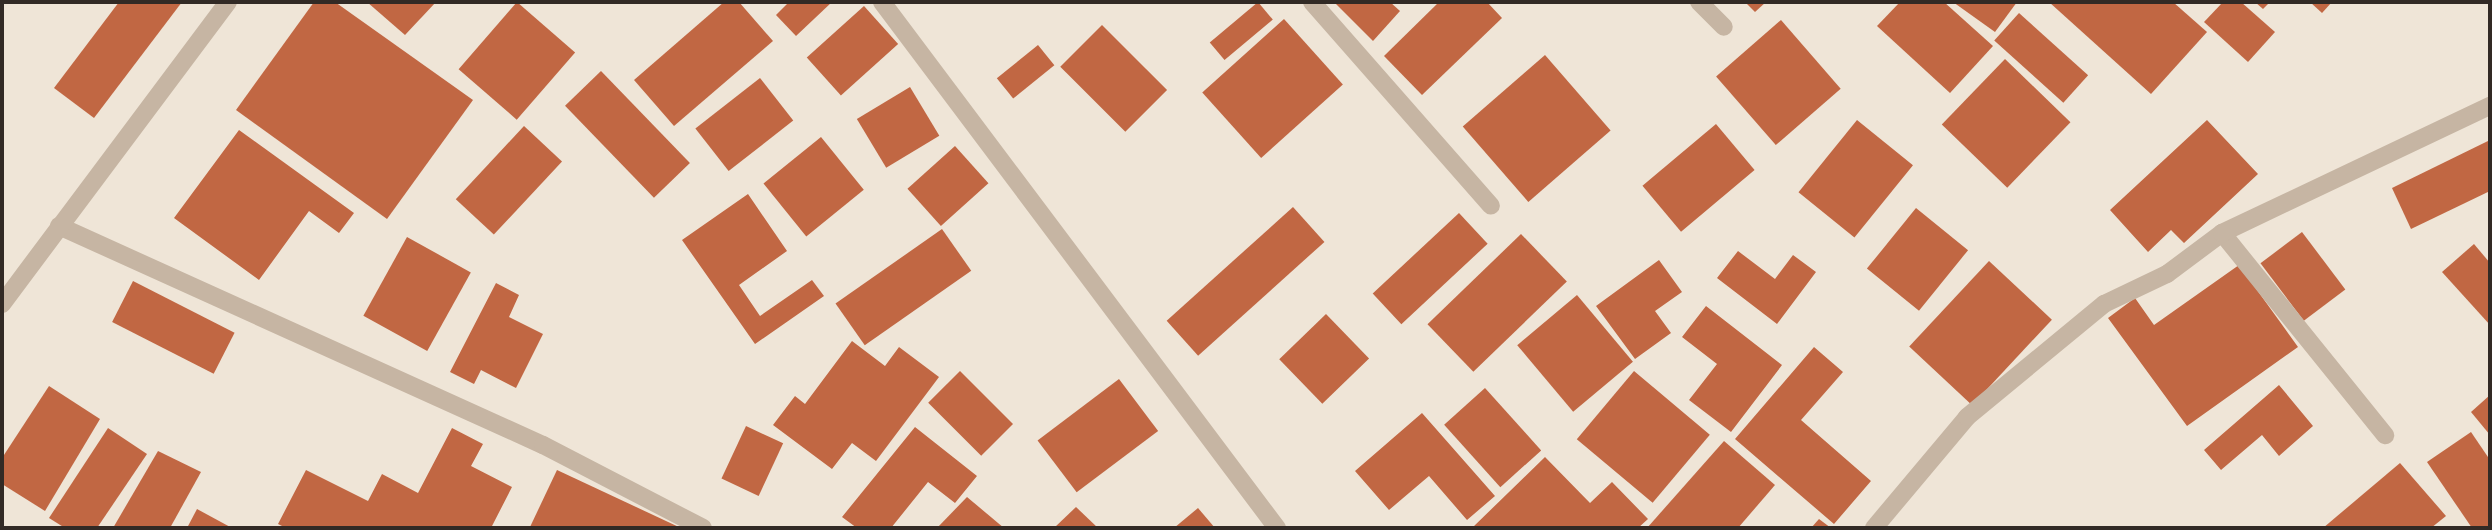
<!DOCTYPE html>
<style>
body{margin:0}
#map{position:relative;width:2492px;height:530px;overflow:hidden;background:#efe5d7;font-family:Signika,sans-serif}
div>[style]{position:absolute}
.building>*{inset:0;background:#c16743;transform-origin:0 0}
.street>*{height:18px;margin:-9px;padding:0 9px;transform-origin:9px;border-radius:9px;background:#c6b5a3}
span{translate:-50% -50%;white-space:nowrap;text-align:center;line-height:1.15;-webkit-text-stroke:5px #f7efe2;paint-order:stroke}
.frame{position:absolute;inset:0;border:4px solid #322a25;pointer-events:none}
</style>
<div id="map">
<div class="building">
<div style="clip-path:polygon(119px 2px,182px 2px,94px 118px,54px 88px)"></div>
<div style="clip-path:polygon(314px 2px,335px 2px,473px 100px,387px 219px,236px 110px)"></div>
<div style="clip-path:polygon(367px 2px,436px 2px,405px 35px)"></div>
<div style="left:517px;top:2px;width:77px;height:89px;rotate:41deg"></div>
<div style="clip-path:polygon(724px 2px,739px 2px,773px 41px,674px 126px,634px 80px)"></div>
<div style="clip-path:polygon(789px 2px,832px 2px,796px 36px,776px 15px)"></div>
<div style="left:1258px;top:2px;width:23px;height:63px;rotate:50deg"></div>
<div style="clip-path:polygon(1334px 2px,1390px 2px,1400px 11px,1373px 41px)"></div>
<div style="clip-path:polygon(1439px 2px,1487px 2px,1502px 18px,1422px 95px,1384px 56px)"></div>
<div style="clip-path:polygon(1745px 2px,1766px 2px,1755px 12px)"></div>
<div style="clip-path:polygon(1900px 2px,1944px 2px,1993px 46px,1950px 93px,1877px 26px)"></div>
<div style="clip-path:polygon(1953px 2px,2017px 2px,1995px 32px)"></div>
<div style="clip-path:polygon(2049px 2px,2173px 2px,2207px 32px,2151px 94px)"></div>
<div style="clip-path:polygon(2223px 2px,2241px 2px,2275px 32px,2248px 62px,2204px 22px)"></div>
<div style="clip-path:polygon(2255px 2px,2270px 2px,2263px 9px)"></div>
<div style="clip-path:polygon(2310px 2px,2332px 2px,2322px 13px)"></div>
<div style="left:864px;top:6px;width:51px;height:77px;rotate:48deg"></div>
<div style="left:2019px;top:13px;width:93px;height:37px;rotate:42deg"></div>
<div style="left:1284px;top:19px;width:88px;height:110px;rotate:48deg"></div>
<div style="left:1781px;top:20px;width:91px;height:86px;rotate:49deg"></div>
<div style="left:1102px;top:25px;width:92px;height:59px;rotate:45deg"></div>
<div style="left:1038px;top:45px;width:26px;height:53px;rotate:51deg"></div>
<div style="left:1545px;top:55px;width:100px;height:109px;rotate:49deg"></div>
<div style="left:2005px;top:59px;width:91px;height:91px;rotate:44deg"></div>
<div style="left:601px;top:71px;width:128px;height:50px;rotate:46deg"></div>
<div style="left:760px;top:78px;width:54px;height:82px;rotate:52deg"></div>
<div style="left:910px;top:87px;width:57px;height:62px;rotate:59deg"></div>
<div style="left:1857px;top:120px;width:72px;height:93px;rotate:39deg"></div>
<div style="clip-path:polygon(2207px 120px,2258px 174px,2184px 243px,2171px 230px,2148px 252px,2110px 210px)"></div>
<div style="left:1716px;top:124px;width:60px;height:96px;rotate:50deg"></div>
<div style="left:524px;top:126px;width:52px;height:100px;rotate:43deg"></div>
<div style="clip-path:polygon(239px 130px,354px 213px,339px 233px,309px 211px,259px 280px,174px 218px)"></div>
<div style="left:821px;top:137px;width:68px;height:74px;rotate:51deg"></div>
<div style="clip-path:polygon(2490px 140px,2490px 191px,2411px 229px,2392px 188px)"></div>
<div style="left:955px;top:146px;width:50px;height:64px;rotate:48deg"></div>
<div style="clip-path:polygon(748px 194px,787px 251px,739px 285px,760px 316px,812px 280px,824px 296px,755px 344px,682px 240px)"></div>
<div style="left:1293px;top:207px;width:47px;height:170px;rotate:48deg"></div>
<div style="left:1916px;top:208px;width:67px;height:78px;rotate:39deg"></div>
<div style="left:1459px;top:213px;width:42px;height:118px;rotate:47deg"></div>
<div style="left:942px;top:229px;width:51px;height:130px;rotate:55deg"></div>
<div style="left:2302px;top:232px;width:72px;height:52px;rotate:53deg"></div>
<div style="left:1521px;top:234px;width:66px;height:130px;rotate:46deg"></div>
<div style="left:407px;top:237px;width:73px;height:90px;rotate:29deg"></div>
<div style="clip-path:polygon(2474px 244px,2490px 263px,2490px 325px,2442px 272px)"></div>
<div style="clip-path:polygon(1738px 251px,1775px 279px,1793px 255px,1816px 272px,1777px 324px,1717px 278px)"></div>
<div style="clip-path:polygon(1659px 260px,1682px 292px,1655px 311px,1671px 333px,1635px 359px,1596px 306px)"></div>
<div style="left:1989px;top:261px;width:86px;height:117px;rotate:43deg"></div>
<div style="clip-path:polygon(2239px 265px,2298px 347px,2187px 426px,2108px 318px,2135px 298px,2154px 325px)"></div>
<div style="left:133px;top:281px;width:114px;height:46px;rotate:27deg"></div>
<div style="clip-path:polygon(496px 283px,519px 295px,509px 317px,543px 334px,516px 388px,481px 370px,474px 384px,450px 372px)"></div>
<div style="left:1577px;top:295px;width:87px;height:78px;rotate:50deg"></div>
<div style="clip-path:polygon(1706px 306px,1782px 365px,1731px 432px,1689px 400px,1717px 364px,1682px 337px)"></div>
<div style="left:1326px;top:314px;width:62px;height:65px;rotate:46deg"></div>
<div style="clip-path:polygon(852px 341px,885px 366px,899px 347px,939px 377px,876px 461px,852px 443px,832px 469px,773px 425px,795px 396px,805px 404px)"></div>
<div style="clip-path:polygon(1814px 347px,1843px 372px,1801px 420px,1871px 481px,1834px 524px,1735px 439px)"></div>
<div style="left:960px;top:371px;width:75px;height:45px;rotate:45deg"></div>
<div style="left:1634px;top:371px;width:99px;height:89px;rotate:40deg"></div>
<div style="left:1119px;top:379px;width:65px;height:102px;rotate:53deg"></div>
<div style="clip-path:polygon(2279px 385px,2313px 426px,2279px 456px,2262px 435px,2221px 470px,2204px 450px)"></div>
<div style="clip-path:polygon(49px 386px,100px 419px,45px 511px,2px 484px,2px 458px)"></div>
<div style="left:1485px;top:388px;width:84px;height:55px;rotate:48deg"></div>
<div style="clip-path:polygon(2490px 395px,2490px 435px,2471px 412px)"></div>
<div style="clip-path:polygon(1422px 413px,1495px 496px,1467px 520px,1429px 476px,1389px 510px,1355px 471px)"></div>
<div style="left:746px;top:426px;width:41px;height:58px;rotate:25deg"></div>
<div style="clip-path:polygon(915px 427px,977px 476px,955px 503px,928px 482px,891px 528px,857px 528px,842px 517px)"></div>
<div style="clip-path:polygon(108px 428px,147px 454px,97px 528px,65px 528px,49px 518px)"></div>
<div style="clip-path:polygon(452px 428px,483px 444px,471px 466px,512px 487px,491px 528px,286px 528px,278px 524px,306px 470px,368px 501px,382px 474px,418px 493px)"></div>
<div style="clip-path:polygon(2471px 432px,2490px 460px,2490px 528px,2472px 528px,2427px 462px)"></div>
<div style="clip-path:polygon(1724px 441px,1775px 485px,1738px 528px,1647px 528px)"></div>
<div style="clip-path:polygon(158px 451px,201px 472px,170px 528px,113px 528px)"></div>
<div style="clip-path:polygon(1545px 457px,1590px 503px,1612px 482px,1648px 519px,1638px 528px,1472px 528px)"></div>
<div style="clip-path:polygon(2400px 463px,2446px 516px,2431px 528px,2323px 528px)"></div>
<div style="clip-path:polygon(557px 470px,681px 528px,530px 527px)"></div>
<div style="clip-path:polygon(967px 497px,1004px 528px,937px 528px)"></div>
<div style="clip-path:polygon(1076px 507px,1098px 528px,1054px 528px)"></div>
<div style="clip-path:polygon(1198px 508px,1215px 528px,1174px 528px)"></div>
<div style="clip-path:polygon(197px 509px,232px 528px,187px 528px)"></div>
<div style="clip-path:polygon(1819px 519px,1831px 528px,1811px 528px)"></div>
</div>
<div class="street">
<div style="left:882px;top:2px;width:658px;rotate:53.1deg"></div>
<div style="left:1312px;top:2px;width:271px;rotate:48.7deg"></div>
<div style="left:1699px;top:2px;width:35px;rotate:45deg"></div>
<div style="left:59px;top:226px;width:531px;rotate:24.35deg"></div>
<div style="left:543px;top:445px;width:180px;rotate:27.4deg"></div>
<div style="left:2222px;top:233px;width:260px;rotate:51.1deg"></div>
<div style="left:2px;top:304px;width:377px;rotate:-53.2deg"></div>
<div style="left:1874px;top:528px;width:145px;rotate:-50deg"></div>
<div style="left:1967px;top:417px;width:178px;rotate:-39.5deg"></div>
<div style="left:2104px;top:304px;width:70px;rotate:-25.5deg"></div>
<div style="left:2167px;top:274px;width:69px;rotate:-36.7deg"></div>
<div style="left:2222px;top:233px;width:297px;rotate:-25.4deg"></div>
</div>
<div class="frame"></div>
</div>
